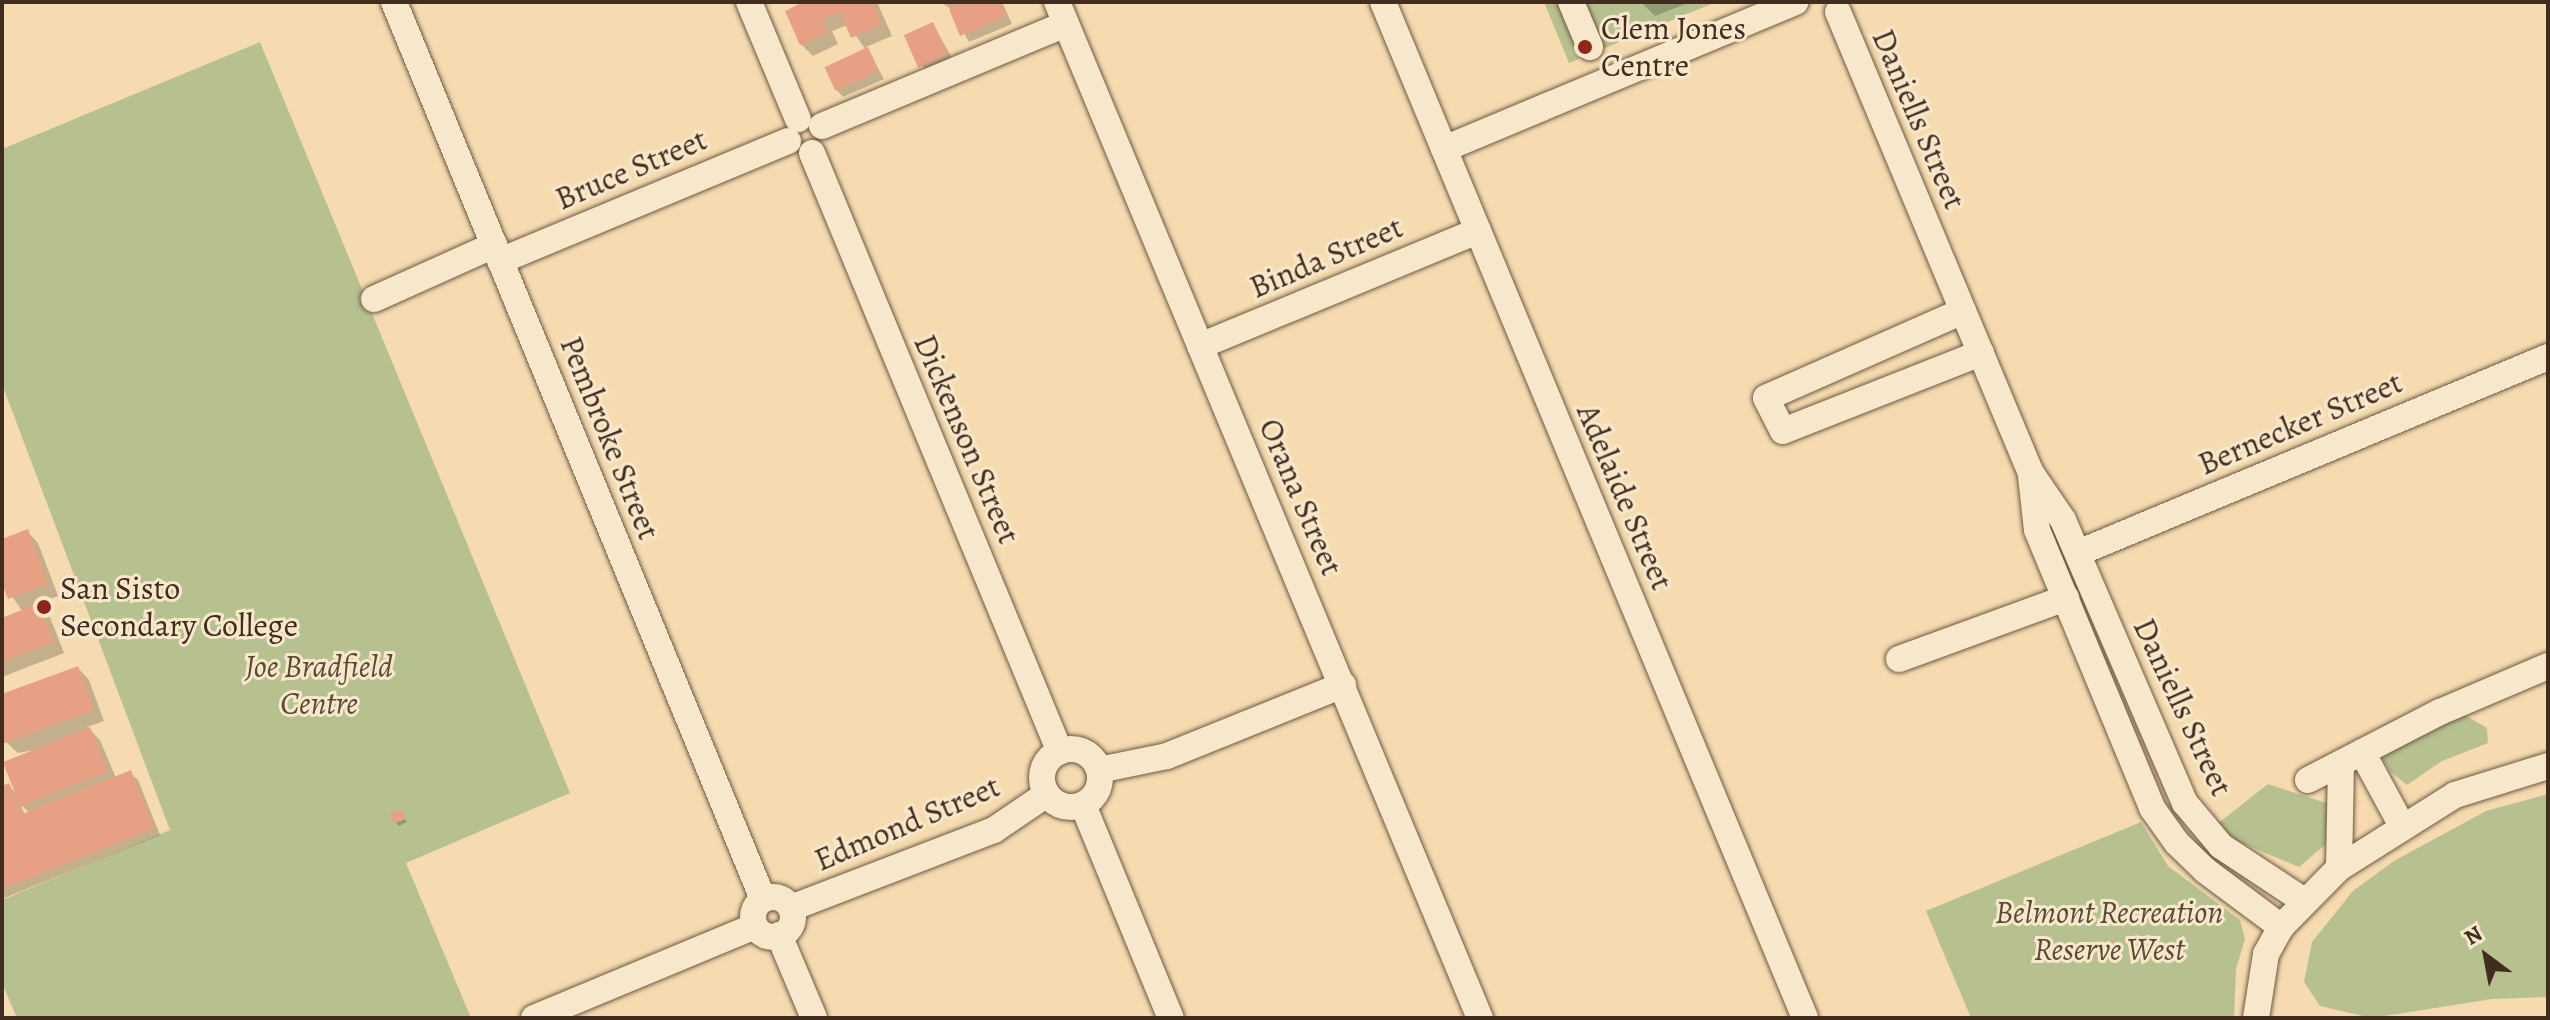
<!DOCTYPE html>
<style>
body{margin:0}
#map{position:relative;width:2550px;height:1020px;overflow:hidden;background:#f5dbaf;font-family:Alegreya,serif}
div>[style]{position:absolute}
.green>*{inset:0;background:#b7c18f}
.shadow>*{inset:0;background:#0003;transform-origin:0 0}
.building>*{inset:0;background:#e8a085;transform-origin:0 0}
.roads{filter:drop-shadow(0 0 2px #6f5843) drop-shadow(0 0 2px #6f5843)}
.minor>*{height:26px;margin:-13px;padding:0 13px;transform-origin:13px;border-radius:13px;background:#f8e8cb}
.minor>.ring{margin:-13px;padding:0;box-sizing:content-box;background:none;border:26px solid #f8e8cb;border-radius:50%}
.dots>*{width:22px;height:22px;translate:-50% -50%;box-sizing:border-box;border:4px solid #f8e8cb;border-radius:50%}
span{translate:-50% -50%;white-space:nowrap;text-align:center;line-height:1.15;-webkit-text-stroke:6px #f8e8cb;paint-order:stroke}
.poi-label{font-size:32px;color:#422c1f}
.left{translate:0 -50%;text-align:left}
.street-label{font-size:32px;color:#422c1f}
.park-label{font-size:32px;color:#594a35;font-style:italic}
.frame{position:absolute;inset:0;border:4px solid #422c1f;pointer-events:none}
.north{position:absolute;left:2446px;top:916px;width:80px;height:80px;-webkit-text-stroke:6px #f8e8cb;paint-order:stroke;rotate:328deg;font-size:22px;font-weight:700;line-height:32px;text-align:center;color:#422c1f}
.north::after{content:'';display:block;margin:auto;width:28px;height:36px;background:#422c1f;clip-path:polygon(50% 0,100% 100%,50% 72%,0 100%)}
</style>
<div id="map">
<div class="green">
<div style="clip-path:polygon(1544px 2px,1716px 2px,1569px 63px)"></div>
<div style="clip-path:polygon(260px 42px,570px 793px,406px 863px,471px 1018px,17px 1018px,2px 983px,2px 900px,170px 830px,2px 384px,2px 149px)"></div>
<div style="clip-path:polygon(2461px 713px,2487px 728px,2488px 743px,2442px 761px,2407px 785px,2391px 772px,2381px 756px)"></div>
<div style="clip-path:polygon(2268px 784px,2329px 804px,2333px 838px,2299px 867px,2232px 839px,2216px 825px)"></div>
<div style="clip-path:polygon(2548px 794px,2548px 997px,2492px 999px,2372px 1018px,2320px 1006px,2304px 982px,2312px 942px,2353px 891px,2394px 861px,2486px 811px)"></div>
<div style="clip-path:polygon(2141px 822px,2168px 866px,2240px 920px,2245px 939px,2236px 969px,2234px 1018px,1971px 1018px,1926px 911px)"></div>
</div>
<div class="shadow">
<div style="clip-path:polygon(805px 2px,877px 2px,892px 36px,866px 47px,884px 79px,843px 97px,836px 89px,866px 50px,848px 25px,832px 31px,838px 44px,813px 56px,801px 44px)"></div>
<div style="clip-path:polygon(940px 2px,1002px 2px,1012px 24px,969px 42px,951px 9px)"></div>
<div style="clip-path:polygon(1641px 2px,1691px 2px,1655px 16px)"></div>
<div style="left:933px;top:24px;width:43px;height:29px;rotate:61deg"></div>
<div style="clip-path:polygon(27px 531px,38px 543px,58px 596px,36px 604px,50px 617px,64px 653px,2px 677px,2px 620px,23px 612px,2px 582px,2px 541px)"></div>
<div style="clip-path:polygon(evenodd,78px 668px,89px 680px,104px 721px,87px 727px,100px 740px,116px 778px,130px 773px,138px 780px,160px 835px,2px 899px,2px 788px,8px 785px,18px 795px,40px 749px,18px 753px,6px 742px,2px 696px,78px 668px,20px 804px,30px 813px,25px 815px,20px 804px)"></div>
<div style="clip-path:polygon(401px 812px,407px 822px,399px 826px,396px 823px)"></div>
<div style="clip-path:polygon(2120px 945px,2120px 958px,2108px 952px)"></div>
</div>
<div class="building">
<div style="clip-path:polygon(803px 2px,872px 2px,882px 24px,851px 38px,840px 12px,822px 20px,828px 33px,800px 45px,785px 11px)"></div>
<div style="clip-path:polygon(966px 2px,1000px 2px,1006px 16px,960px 36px,949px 9px)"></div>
<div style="left:933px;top:22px;width:36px;height:32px;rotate:66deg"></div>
<div style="left:868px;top:47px;width:26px;height:48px;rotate:65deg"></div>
<div style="clip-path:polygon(28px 529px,48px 584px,8px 599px,2px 583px,2px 539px)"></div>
<div style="clip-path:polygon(39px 603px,54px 642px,2px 662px,2px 618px)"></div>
<div style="clip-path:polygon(78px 666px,94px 710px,4px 743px,2px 694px)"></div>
<div style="left:90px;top:727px;width:48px;height:94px;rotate:68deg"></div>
<div style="clip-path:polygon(131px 770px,154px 828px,2px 889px,2px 786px,9px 783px,22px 814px)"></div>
<div style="left:401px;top:809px;width:11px;height:12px;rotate:68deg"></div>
<div style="left:2110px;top:940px;width:12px;height:13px;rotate:20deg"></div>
</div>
<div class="roads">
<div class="minor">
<div style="left:394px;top:2px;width:970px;rotate:67.64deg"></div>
<div style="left:749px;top:2px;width:127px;rotate:67.3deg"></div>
<div style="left:1057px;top:2px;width:1101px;rotate:67.4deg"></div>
<div style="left:1383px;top:2px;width:1100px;rotate:67.44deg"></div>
<div style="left:1571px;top:2px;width:49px;rotate:67.1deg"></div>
<div style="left:1838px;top:12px;width:500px;rotate:67.3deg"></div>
<div style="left:2031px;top:473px;width:57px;rotate:55.8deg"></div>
<div style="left:2063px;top:520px;width:308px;rotate:66.7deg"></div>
<div style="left:2185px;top:803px;width:56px;rotate:50.1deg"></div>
<div style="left:2221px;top:846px;width:100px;rotate:33.5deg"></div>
<div style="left:822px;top:126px;width:264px;rotate:-22.7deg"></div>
<div style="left:1444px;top:149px;width:381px;rotate:-22.7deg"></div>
<div style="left:812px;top:153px;width:648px;rotate:67.51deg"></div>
<div style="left:500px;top:261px;width:312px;rotate:-22.6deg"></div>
<div style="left:374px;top:299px;width:132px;rotate:-24.2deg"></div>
<div style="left:1963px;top:311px;width:215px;rotate:156.2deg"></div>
<div style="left:1766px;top:398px;width:37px;rotate:63deg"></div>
<div style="left:1783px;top:431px;width:213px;rotate:-21.5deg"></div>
<div style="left:1200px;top:346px;width:301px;rotate:-22.5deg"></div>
<div style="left:2031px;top:476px;width:54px;rotate:83.7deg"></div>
<div style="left:2037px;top:530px;width:301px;rotate:67.5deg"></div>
<div style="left:2152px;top:808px;width:43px;rotate:54.5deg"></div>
<div style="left:2177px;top:843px;width:40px;rotate:44deg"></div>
<div style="left:2206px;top:871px;width:94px;rotate:36.7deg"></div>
<div style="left:2078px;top:553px;width:509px;rotate:-22.64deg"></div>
<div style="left:1899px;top:659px;width:178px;rotate:-20.1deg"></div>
<div class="ring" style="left:1042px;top:749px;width:32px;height:32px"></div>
<div style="left:2362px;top:752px;width:82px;rotate:61.6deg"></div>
<div style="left:1099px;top:770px;width:69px;rotate:-11.6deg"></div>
<div style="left:1167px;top:756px;width:190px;rotate:-22deg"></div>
<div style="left:2308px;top:780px;width:148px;rotate:-27.3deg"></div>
<div style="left:2440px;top:712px;width:117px;rotate:-23.1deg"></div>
<div style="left:1083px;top:805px;width:230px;rotate:67.6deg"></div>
<div style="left:2339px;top:868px;width:104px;rotate:-88.9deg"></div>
<div class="ring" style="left:753px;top:897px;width:14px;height:14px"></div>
<div style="left:791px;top:908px;width:217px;rotate:-21deg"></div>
<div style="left:994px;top:830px;width:64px;rotate:-34.2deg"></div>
<div style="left:779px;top:935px;width:90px;rotate:67.1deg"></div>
<div style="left:534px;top:1018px;width:239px;rotate:-22.6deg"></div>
<div style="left:2256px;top:1018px;width:65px;rotate:-81.1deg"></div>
<div style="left:2266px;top:954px;width:31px;rotate:-61deg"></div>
<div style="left:2281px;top:927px;width:83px;rotate:-45.5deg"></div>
<div style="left:2339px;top:868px;width:137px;rotate:-32.2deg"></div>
<div style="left:2455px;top:795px;width:97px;rotate:-17.3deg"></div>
</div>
</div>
<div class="dots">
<div style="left:1585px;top:47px;background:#8f2418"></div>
<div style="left:44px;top:607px;background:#8f2418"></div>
</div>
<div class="poi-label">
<span class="left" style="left:1601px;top:47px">Clem Jones<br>Centre</span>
<span class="left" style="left:60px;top:607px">San Sisto<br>Secondary College</span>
</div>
<div class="street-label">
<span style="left:1919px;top:119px;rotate:67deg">Daniells Street</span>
<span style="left:631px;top:169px;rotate:-23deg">Bruce Street</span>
<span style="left:1326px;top:257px;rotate:-23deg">Binda Street</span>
<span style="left:2300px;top:423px;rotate:-23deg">Bernecker Street</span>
<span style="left:610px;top:438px;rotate:68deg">Pembroke Street</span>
<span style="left:967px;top:439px;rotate:67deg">Dickenson Street</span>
<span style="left:1301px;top:497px;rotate:67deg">Orana Street</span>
<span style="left:1625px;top:497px;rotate:67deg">Adelaide Street</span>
<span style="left:2183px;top:707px;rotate:65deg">Daniells Street</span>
<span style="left:907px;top:823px;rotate:-23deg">Edmond Street</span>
</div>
<div class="park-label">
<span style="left:319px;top:685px">Joe Bradfield<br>Centre</span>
<span style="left:2109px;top:931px">Belmont Recreation<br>Reserve West</span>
</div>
<div class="frame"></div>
<div class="north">N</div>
</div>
